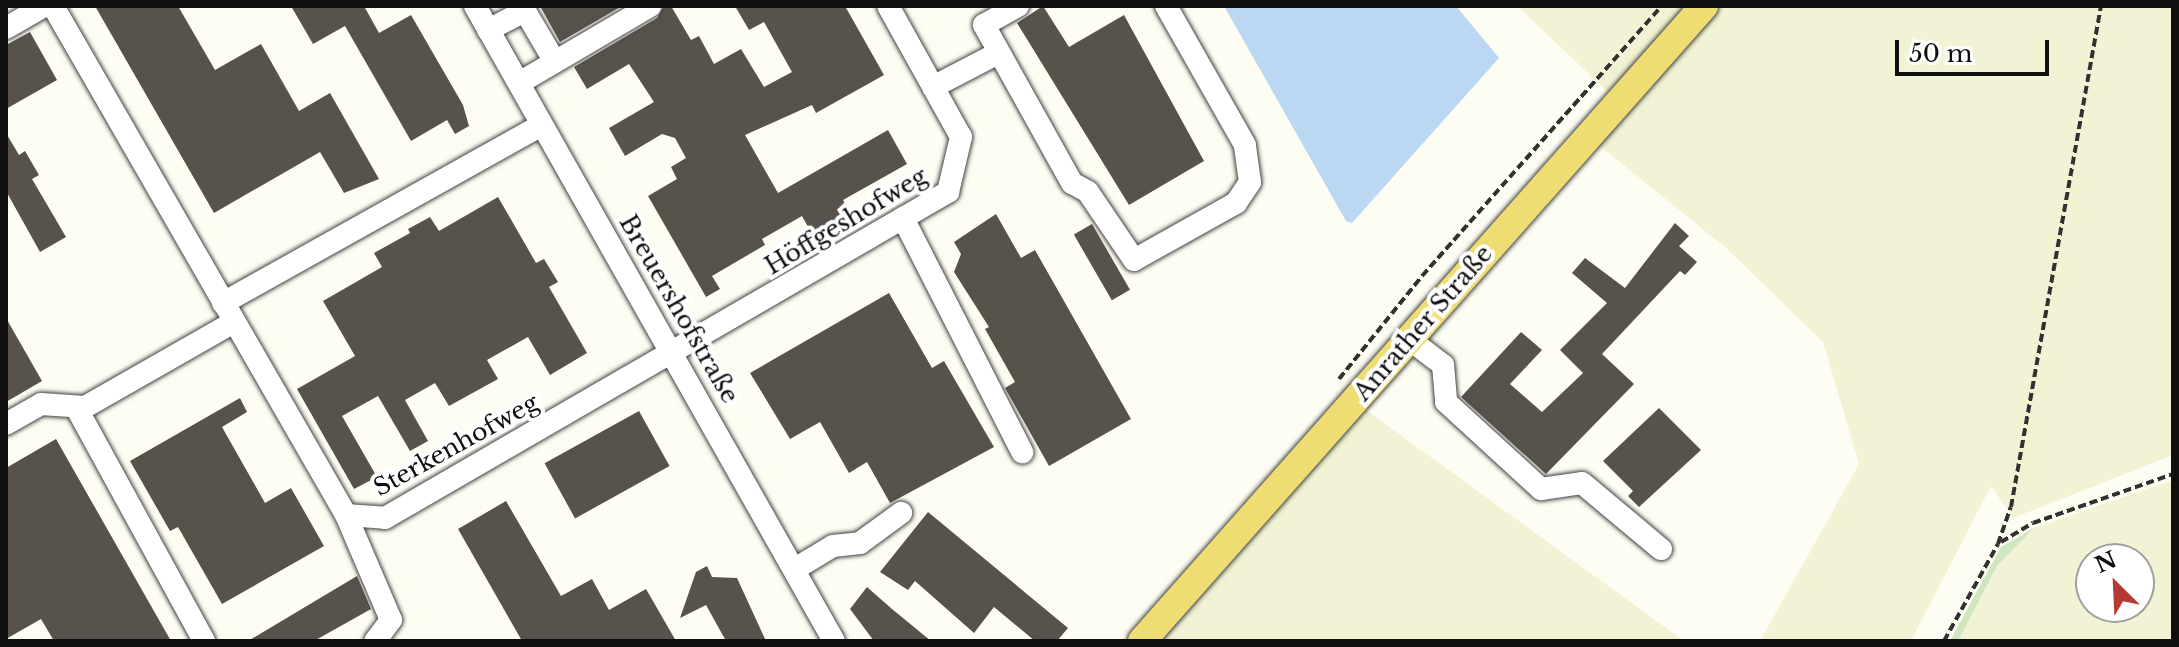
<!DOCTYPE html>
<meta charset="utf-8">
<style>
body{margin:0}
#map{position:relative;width:2179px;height:647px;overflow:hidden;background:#fefdf3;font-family:"Libre Baskerville",serif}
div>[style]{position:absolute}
.farmland>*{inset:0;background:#f2f3d4}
.green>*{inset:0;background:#cfe6be}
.water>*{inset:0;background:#bbd7f2}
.building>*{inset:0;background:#57524c;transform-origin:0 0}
.path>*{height:4px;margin-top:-2px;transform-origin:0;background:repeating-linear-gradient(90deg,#313131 0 8px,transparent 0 12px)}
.roads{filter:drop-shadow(0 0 2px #424242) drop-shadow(0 0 2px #424242)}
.minor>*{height:22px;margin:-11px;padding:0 11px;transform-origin:11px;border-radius:11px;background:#fff}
.major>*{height:28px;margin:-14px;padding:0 14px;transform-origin:14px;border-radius:14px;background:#eedd73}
span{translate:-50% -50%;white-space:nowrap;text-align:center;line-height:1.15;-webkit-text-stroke:8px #fff;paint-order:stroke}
.street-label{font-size:24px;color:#0f0f0f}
.frame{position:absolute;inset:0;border:8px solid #0f0f0f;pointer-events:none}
.north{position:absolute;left:2075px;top:543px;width:80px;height:80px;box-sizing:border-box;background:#fff;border:2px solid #9f9f9f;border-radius:50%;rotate:336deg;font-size:22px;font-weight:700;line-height:32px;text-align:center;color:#0f0f0f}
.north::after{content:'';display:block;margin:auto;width:28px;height:36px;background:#b53a32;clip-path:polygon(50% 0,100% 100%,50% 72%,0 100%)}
.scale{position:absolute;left:1895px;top:40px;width:154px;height:36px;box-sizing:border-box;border:4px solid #0f0f0f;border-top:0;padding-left:10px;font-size:24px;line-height:28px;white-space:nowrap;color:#0f0f0f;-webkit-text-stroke:6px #fff;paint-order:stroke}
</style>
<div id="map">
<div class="farmland">
<div style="clip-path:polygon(1517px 6px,2173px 6px,2173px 455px,2013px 518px,1991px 486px,1911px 641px,1760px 641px,1859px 464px,1823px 342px,1725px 247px,1595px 142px,1624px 107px)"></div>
<div style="clip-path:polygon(1344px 394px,1684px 641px,1123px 641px)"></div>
<div style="clip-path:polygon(evenodd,2173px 480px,2173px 641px,1958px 641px,1997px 566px,2034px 528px,2173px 480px,2091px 559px,2139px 559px,2139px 607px,2091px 607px,2091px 559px)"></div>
</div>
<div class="green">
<div style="clip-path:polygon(2034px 528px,1997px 566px,1958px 641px,1950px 641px,2001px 547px)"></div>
</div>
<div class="water">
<div style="clip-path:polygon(1224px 6px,1456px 6px,1499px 58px,1352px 223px,1346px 221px)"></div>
</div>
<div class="building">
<div style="clip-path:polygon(95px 6px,178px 6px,215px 70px,261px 44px,299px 111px,330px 93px,379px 179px,344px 193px,320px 152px,214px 213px)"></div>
<div style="clip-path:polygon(291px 6px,364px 6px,379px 33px,411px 15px,463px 105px,469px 126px,455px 134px,447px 120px,411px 141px,345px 26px,313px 44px)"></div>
<div style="clip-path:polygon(540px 6px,622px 6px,560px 42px)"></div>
<div style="clip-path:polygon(664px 6px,671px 6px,691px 40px,699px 36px,714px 64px,741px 49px,764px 87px,792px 72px,764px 22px,749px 30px,735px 6px,845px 6px,884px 75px,816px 113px,812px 105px,745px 135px,778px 193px,888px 130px,907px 164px,843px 200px,850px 212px,812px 234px,802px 216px,762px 239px,765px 245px,712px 276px,720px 289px,706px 297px,648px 196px,677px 179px,671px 167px,686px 158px,675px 138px,662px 134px,625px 156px,609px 128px,654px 102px,629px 64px,587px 89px,574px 67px,657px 18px)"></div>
<div style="clip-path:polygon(1043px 6px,1069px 47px,1124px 15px,1204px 161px,1129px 205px,1017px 23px)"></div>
<div style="clip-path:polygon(30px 32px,57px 80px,6px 109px,6px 45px)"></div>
<div style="clip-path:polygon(6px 133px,19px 155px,25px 151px,39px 175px,32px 179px,66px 237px,40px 252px,6px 191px)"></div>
<div style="clip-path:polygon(498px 197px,536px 263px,544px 259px,558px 282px,549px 287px,587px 353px,550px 375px,528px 337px,487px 360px,498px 379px,449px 406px,435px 383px,405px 400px,428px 441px,410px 451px,378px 396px,342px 416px,377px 477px,354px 489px,297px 389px,355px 356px,323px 301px,382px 267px,374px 253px,410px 233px,408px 229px,430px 217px,439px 231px)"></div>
<div style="clip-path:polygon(996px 214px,1021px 258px,1035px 250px,1131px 419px,1049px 466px,1005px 388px,1015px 382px,985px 329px,989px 327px,954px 272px,961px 254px,954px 242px)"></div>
<div style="clip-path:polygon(1675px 223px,1689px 236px,1679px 246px,1697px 262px,1685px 275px,1680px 271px,1602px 354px,1634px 384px,1546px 474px,1461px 397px,1521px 332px,1542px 350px,1510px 384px,1542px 412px,1583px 373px,1560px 350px,1607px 303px,1572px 273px,1585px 258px,1625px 288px)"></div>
<div style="left:1092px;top:224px;width:76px;height:21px;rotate:60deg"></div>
<div style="clip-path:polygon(889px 293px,932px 368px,944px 361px,994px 447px,890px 503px,867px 462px,849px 473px,820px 422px,790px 439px,750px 373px)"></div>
<div style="clip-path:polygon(6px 318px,42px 381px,6px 402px)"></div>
<div style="clip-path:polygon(240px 398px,247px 412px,222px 427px,265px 503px,291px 488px,324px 546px,222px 604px,178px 527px,170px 531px,130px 461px)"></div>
<div style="clip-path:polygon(1659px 408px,1701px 450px,1639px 507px,1628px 496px,1633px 491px,1603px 461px)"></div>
<div style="left:639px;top:411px;width:63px;height:108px;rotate:61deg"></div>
<div style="clip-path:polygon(56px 439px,171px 641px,54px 641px,41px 619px,6px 639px,6px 468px)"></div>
<div style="clip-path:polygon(506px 501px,561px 596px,592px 579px,609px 610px,646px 589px,676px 641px,522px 641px,458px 529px)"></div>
<div style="clip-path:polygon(928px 512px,1068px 628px,1057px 641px,1035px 641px,994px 607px,974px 633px,915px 581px,908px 590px,880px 572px)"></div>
<div style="clip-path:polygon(707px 566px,712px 577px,737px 578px,766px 641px,726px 641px,706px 605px,680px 618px,696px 572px)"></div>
<div style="clip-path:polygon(357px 576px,371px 609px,314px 641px,248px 641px)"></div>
<div style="clip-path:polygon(867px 587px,892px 609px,931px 641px,874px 641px,850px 609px)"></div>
</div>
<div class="path">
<div style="left:1339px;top:379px;width:132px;rotate:-51.1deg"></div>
<div style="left:1422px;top:276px;width:361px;rotate:-48.4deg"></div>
<div style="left:2001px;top:542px;width:37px;rotate:-31deg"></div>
<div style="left:2033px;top:523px;width:148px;rotate:-19.3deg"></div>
<div style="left:1944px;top:641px;width:111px;rotate:-60.9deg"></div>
<div style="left:1998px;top:544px;width:39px;rotate:-71deg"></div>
<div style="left:2011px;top:507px;width:509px;rotate:-79.82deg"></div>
</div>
<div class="roads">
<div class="minor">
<div style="left:53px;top:6px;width:587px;rotate:60.07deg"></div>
<div style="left:346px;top:515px;width:39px;rotate:4deg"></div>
<div style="left:385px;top:518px;width:651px;rotate:-30.07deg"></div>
<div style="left:948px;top:192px;width:57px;rotate:-76.7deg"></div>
<div style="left:961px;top:137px;width:150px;rotate:-119.1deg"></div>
<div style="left:475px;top:6px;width:729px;rotate:60.52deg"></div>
<div style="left:1018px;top:6px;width:39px;rotate:151deg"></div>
<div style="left:984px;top:25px;width:181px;rotate:60.9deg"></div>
<div style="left:1072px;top:183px;width:18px;rotate:29deg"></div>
<div style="left:1088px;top:192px;width:82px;rotate:55.9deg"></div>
<div style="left:1134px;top:260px;width:117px;rotate:-29.2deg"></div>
<div style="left:1236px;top:203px;width:25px;rotate:-56deg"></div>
<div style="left:1250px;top:182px;width:37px;rotate:-98deg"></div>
<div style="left:1245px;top:145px;width:160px;rotate:-119.6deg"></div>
<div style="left:6px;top:28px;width:44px;rotate:-30.1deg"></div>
<div style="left:488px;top:30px;width:42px;rotate:-27.2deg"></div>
<div style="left:525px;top:11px;width:59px;rotate:59.5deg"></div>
<div style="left:519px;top:83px;width:152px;rotate:-30.4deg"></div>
<div style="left:933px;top:87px;width:73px;rotate:-27.6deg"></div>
<div style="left:903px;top:218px;width:263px;rotate:63deg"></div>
<div style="left:223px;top:303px;width:365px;rotate:-29.2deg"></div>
<div style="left:1409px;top:339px;width:43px;rotate:37.4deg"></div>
<div style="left:1443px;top:365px;width:37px;rotate:85deg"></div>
<div style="left:1446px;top:402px;width:129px;rotate:42.5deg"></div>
<div style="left:1541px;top:489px;width:41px;rotate:-8.3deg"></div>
<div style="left:1582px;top:483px;width:103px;rotate:39.9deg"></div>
<div style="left:76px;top:407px;width:267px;rotate:61.3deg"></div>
<div style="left:6px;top:424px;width:40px;rotate:-29.7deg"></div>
<div style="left:41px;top:404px;width:44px;rotate:3.9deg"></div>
<div style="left:85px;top:407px;width:172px;rotate:-29.7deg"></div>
<div style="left:346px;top:515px;width:114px;rotate:66.8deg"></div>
<div style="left:391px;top:620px;width:26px;rotate:127deg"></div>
<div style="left:795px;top:569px;width:44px;rotate:-31.2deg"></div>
<div style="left:833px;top:546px;width:27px;rotate:-6deg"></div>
<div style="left:860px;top:543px;width:51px;rotate:-36.2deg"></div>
</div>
<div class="major">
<div style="left:1142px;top:641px;width:848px;rotate:-48.49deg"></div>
</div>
</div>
<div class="street-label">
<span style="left:846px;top:221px;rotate:-31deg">Höffgeshofweg</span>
<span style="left:679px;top:309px;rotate:60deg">Breuershofstraße</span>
<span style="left:1423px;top:323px;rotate:-49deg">Anrather Straße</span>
<span style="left:456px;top:445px;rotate:-29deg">Sterkenhofweg</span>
</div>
<div class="frame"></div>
<div class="north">N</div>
<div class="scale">50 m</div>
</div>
